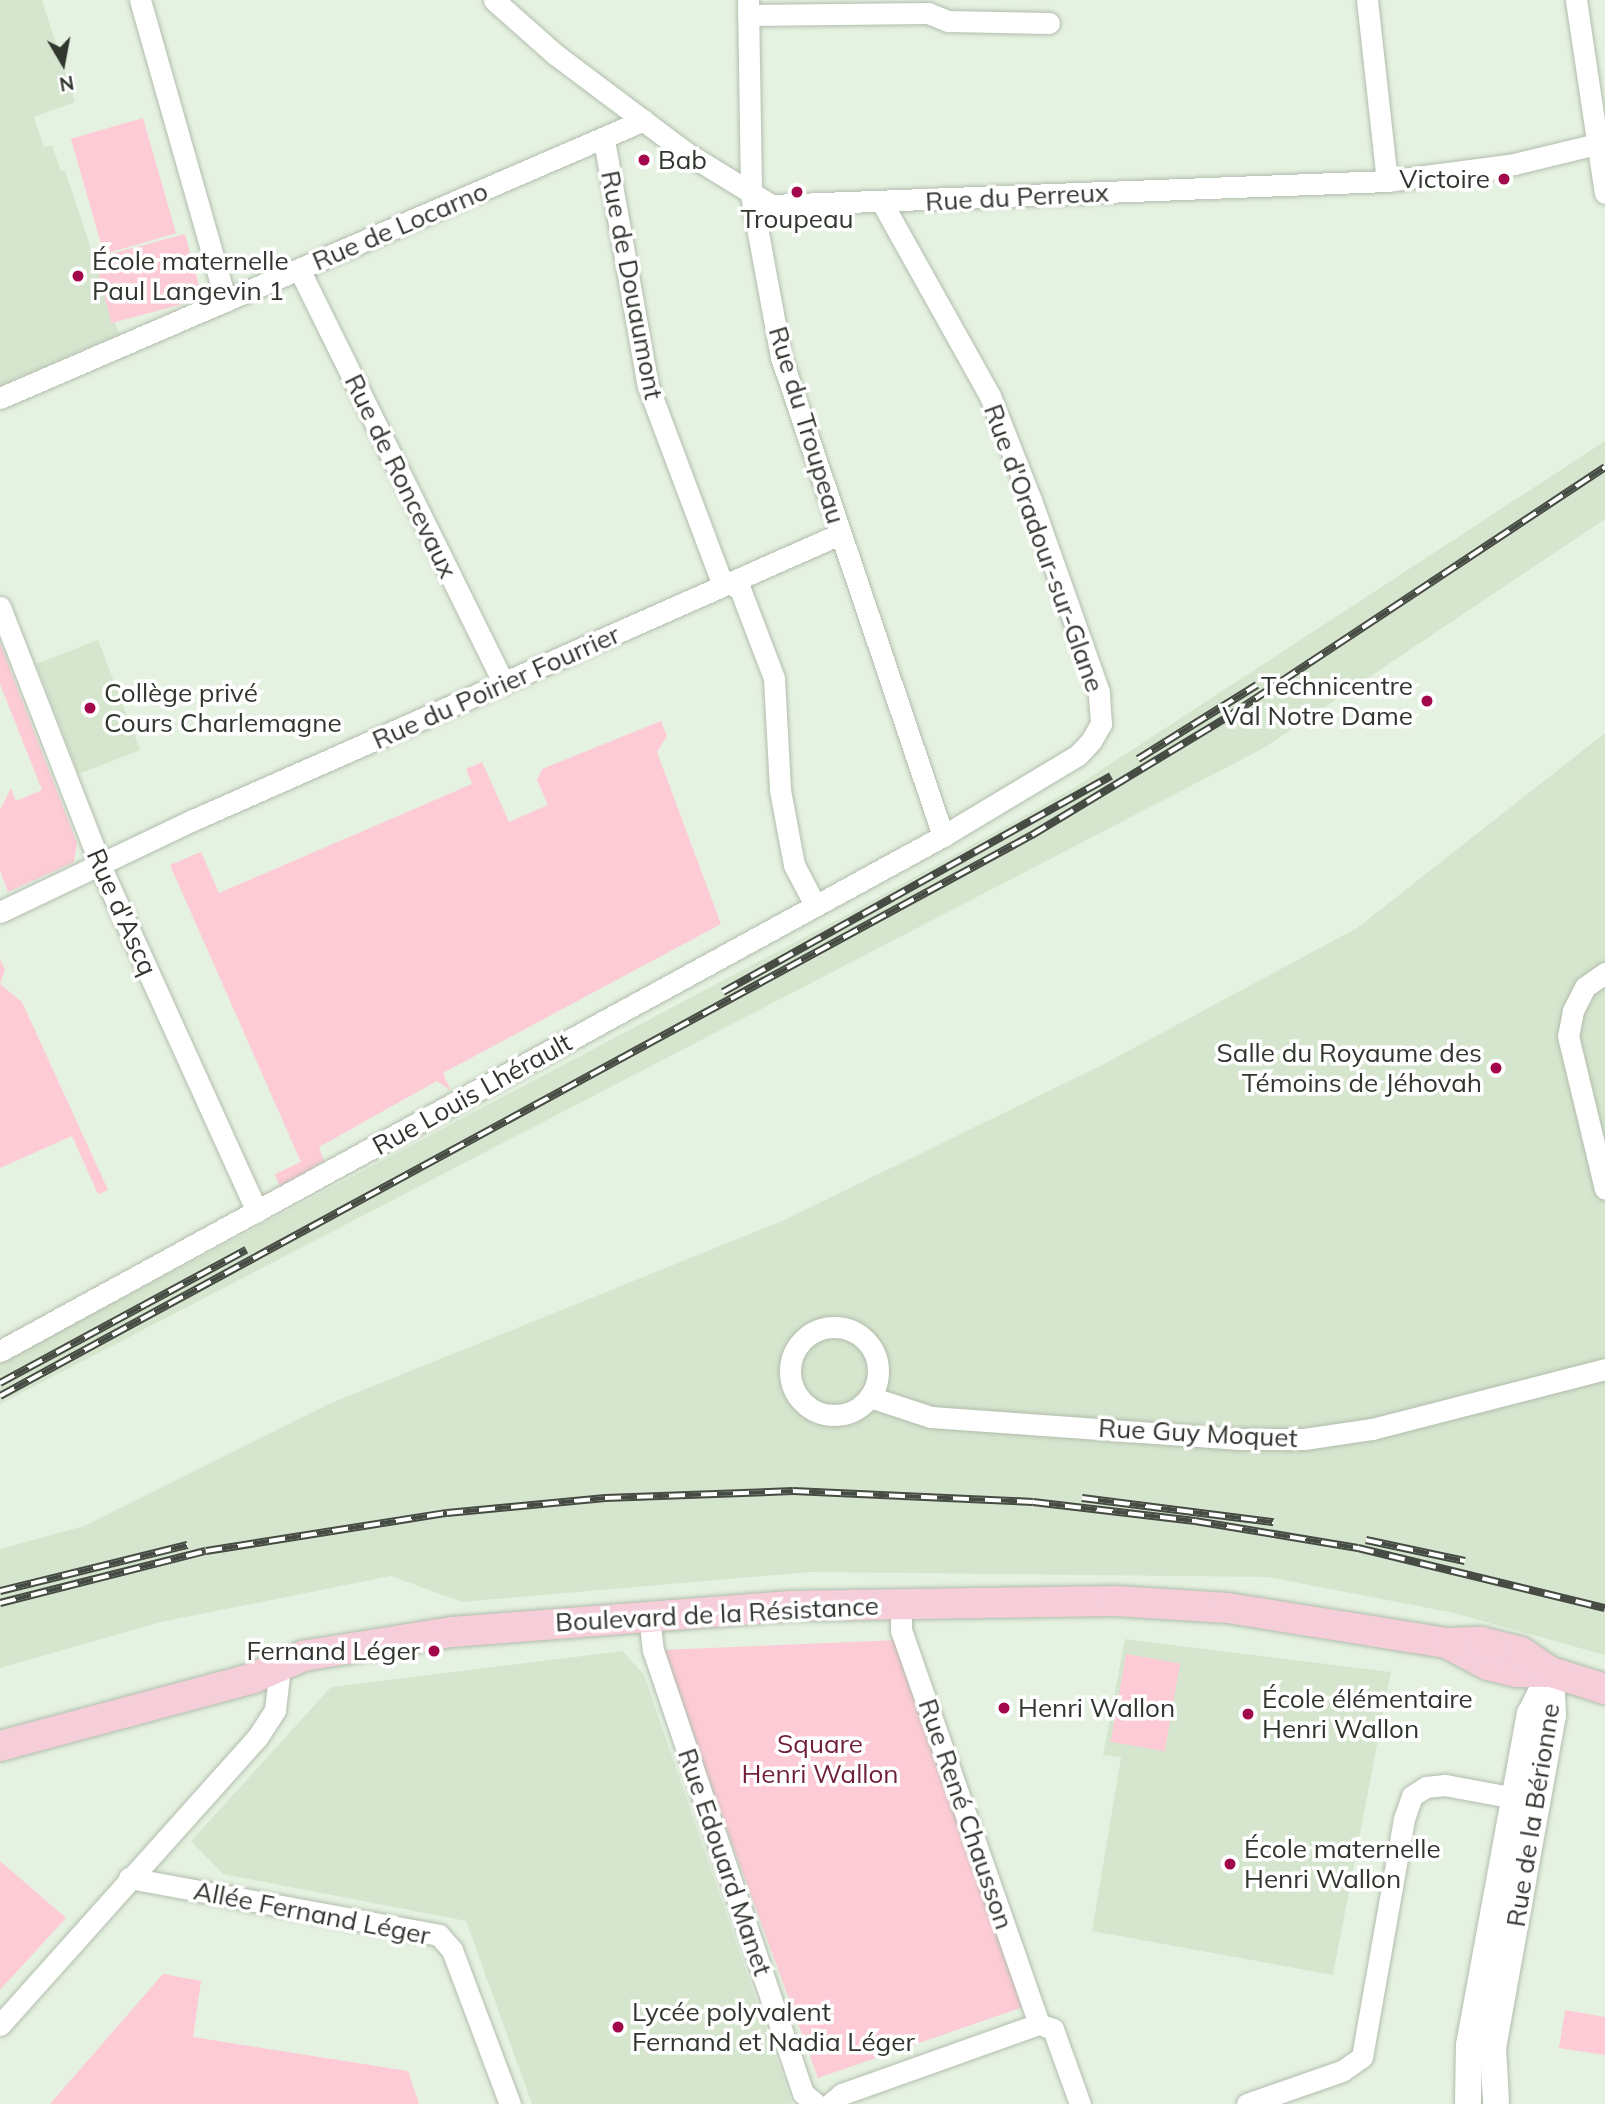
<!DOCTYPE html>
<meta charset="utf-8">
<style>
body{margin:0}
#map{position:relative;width:1605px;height:2104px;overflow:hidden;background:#e6f2e1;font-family:Mulish,sans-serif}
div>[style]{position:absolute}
.built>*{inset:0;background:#d6e6ce;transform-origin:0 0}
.green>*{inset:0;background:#fccbd6;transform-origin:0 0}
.roads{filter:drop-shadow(0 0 2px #b2bdad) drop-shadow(0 0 2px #b2bdad)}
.minor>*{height:21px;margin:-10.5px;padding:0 10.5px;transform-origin:10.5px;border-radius:10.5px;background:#fff}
.minor>.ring{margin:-10.5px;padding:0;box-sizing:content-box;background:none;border:21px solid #fff;border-radius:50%}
.tertiary>*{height:26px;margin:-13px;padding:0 13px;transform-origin:13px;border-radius:13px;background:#fff}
.secondary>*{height:30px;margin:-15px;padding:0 15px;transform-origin:15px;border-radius:15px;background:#f5ceda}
.rail>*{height:8px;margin-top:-4px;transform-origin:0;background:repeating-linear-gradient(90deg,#fff 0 16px,#464c44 0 32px);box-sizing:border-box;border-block:2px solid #464c44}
.dots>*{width:19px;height:19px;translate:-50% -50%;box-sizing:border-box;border:4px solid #fff;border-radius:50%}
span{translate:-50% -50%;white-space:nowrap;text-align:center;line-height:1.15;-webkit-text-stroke:7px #fff;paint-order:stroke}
.poi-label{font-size:26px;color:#31362f}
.left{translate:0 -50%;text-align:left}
.right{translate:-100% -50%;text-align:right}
.street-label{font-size:26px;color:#31362f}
.park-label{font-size:26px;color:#701f3a}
.north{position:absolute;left:28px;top:28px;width:70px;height:70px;-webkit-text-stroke:5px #fff;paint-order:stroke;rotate:170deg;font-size:19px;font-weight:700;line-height:28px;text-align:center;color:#31362f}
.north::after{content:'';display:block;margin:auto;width:24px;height:32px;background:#31362f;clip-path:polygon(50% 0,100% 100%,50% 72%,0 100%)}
</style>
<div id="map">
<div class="built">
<div style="clip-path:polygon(0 0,42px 0,75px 102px,34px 117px,44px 147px,52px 145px,61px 171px,65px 170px,119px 334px,0 386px)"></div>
<div style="clip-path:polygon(1605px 441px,1605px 519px,1262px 749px,0 1404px,0 1363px,839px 919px,1072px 789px)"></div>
<div style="left:98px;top:640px;width:118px;height:66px;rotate:69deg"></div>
<div style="clip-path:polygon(1605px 733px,1605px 1655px,1454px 1613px,1267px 1577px,811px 1572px,462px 1602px,391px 1576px,161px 1622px,0 1668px,0 1549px,84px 1526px,331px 1403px,782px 1221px,1102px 1065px,1357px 928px)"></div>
<div style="clip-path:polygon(1125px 1639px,1391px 1672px,1333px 1975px,1092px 1931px,1121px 1757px,1103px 1755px)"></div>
<div style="clip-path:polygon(623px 1651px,644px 1675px,792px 2104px,532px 2104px,466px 1921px,223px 1874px,191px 1841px,331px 1687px)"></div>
</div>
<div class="green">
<div style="left:143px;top:118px;width:120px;height:75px;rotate:74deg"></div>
<div style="left:185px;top:234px;width:67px;height:94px;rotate:75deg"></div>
<div style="clip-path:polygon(0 643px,77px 843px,74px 862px,8px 892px,0 871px,0 810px,11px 788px,16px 801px,42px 790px,0 684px)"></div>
<div style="clip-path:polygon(661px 721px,667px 736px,657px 752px,721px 924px,443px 1073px,451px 1091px,437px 1081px,319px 1147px,324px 1161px,280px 1187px,275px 1174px,301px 1162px,170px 865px,201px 852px,219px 893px,472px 784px,466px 769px,482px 762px,509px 822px,548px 805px,537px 780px,542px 769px)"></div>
<div style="clip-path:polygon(0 959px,5px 970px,0 984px,22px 1002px,108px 1190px,98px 1194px,72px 1136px,0 1168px)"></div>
<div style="clip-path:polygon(899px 1640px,1023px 2007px,818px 2078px,661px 1650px)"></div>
<div style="left:1126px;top:1654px;width:55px;height:89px;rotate:10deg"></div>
<div style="clip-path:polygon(0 1861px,66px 1918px,0 1990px)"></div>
<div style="clip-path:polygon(163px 1974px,201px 1981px,193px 2037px,408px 2071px,419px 2104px,50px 2104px)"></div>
<div style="clip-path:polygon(1565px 2010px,1605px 2017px,1605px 2055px,1559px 2048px)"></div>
</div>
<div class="roads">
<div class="minor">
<div style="left:140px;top:0;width:313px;rotate:74.1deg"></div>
<div style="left:494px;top:0;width:83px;rotate:41.6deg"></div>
<div style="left:556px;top:55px;width:161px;rotate:36.9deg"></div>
<div style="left:685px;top:152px;width:101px;rotate:31.6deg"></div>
<div style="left:771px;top:205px;width:616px;rotate:-2.23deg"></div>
<div style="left:1387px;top:181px;width:128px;rotate:-7.6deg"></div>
<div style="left:1514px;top:164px;width:94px;rotate:-13.6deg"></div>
<div style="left:748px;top:0;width:195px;rotate:89.1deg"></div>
<div style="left:751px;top:195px;width:165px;rotate:79.5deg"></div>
<div style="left:781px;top:357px;width:506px;rotate:71.31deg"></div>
<div style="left:1367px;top:0;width:182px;rotate:83.7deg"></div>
<div style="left:1576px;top:0;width:195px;rotate:81.5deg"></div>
<div style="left:748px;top:15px;width:180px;rotate:-0.6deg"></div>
<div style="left:928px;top:13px;width:22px;rotate:22deg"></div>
<div style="left:948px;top:21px;width:101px;rotate:1.1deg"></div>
<div style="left:604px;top:140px;width:250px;rotate:79.9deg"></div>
<div style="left:648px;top:386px;width:205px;rotate:69.4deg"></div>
<div style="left:720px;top:578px;width:23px;rotate:29deg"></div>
<div style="left:740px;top:589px;width:95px;rotate:69.1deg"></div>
<div style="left:774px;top:678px;width:112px;rotate:86.9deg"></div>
<div style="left:780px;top:790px;width:76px;rotate:79.4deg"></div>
<div style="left:794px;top:865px;width:43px;rotate:62.2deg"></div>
<div style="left:299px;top:269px;width:462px;rotate:63.7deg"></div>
<div style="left:0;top:398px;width:701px;rotate:-23.35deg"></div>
<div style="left:0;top:607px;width:294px;rotate:68.7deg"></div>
<div style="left:107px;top:881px;width:363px;rotate:65.6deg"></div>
<div style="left:0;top:912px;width:214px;rotate:-25.5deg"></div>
<div style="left:193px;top:820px;width:707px;rotate:-23.85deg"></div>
<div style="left:1605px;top:973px;width:24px;rotate:145deg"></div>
<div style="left:1585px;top:987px;width:27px;rotate:117deg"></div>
<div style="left:1573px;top:1011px;width:25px;rotate:101deg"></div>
<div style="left:1568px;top:1036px;width:157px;rotate:76.4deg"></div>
<div class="ring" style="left:790px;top:1327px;width:67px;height:67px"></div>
<div style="left:0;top:1351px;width:1074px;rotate:-28.64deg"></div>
<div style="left:943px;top:836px;width:157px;rotate:-31deg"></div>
<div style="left:1078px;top:755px;width:19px;rotate:-47deg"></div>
<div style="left:1091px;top:741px;width:20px;rotate:-60deg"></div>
<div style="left:1101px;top:724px;width:32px;rotate:-94deg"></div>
<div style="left:1099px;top:692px;width:204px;rotate:-109.5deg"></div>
<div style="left:1031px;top:500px;width:112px;rotate:-111.5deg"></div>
<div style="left:990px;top:396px;width:221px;rotate:-119.2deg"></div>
<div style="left:870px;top:1397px;width:64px;rotate:18.2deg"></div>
<div style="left:931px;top:1417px;width:306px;rotate:4.1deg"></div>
<div style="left:1236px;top:1439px;width:68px"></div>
<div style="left:1304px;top:1439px;width:69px;rotate:-8.4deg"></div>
<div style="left:1372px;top:1429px;width:241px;rotate:-14.4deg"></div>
<div style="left:901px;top:1604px;width:26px;rotate:90deg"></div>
<div style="left:901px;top:1630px;width:417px;rotate:70.7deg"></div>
<div style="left:649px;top:1614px;width:36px;rotate:84deg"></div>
<div style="left:653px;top:1650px;width:468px;rotate:71.3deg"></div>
<div style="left:803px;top:2093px;width:17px;rotate:40deg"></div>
<div style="left:129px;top:1878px;width:315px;rotate:10.4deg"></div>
<div style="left:439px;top:1935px;width:20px;rotate:49deg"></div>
<div style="left:452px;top:1950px;width:165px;rotate:69.4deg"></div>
<div style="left:0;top:2025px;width:385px;rotate:-48.2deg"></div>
<div style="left:257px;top:1738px;width:33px;rotate:-57deg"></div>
<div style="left:275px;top:1710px;width:43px;rotate:-83.4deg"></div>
<div style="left:830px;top:2104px;width:16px;rotate:-40deg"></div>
<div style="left:842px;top:2094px;width:209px;rotate:-19.6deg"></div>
<div style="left:1039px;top:2024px;width:15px;rotate:20deg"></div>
<div style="left:1053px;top:2029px;width:80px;rotate:70.2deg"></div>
<div style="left:1247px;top:2104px;width:101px;rotate:-19.2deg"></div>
<div style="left:1342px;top:2071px;width:24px;rotate:-35deg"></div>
<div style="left:1362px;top:2057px;width:242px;rotate:-80deg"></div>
<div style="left:1404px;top:1819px;width:24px;rotate:-71deg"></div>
<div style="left:1412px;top:1796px;width:17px;rotate:-33deg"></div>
<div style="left:1426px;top:1787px;width:19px;rotate:-6deg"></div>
<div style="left:1445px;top:1785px;width:71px;rotate:10.5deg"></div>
</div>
<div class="tertiary">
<div style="left:1468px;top:2101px;width:56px;rotate:-89deg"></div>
<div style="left:1469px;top:2045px;width:337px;rotate:-79.6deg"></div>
<div style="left:1530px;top:1714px;width:47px;rotate:-63.4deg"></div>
<div style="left:1496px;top:2101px;width:53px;rotate:-93.2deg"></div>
<div style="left:1493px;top:2048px;width:338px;rotate:-79.8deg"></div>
<div style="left:1553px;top:1715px;width:41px;rotate:-92.8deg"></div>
</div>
<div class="secondary">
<div style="left:1452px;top:1646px;width:41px;rotate:27.8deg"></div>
<div style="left:1488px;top:1665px;width:30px;rotate:14deg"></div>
<div style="left:1517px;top:1672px;width:34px"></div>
<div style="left:0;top:1746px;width:262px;rotate:-15deg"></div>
<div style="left:253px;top:1678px;width:55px;rotate:-23.7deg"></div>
<div style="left:303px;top:1656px;width:151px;rotate:-9.2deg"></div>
<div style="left:452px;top:1632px;width:339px;rotate:-4.4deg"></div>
<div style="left:790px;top:1606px;width:326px;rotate:-0.9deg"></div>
<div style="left:1116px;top:1601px;width:112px;rotate:3.6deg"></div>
<div style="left:1228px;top:1608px;width:222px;rotate:9.1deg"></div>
<div style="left:1447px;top:1643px;width:34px;rotate:-2deg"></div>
<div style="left:1481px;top:1642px;width:41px;rotate:14deg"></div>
<div style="left:1521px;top:1652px;width:36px;rotate:34deg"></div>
<div style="left:1551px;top:1672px;width:57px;rotate:17.5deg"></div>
</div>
</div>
<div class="rail">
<div style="left:1138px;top:759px;width:140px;rotate:-31.9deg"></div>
<div style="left:723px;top:992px;width:444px;rotate:-29.1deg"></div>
<div style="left:0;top:1383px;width:280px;rotate:-28.4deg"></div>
<div style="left:0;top:1396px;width:1175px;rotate:-28.53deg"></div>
<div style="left:1032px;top:835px;width:230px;rotate:-31.1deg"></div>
<div style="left:1229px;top:716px;width:451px;rotate:-33.5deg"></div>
<div style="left:1082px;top:1498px;width:193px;rotate:7.2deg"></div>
<div style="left:1366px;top:1540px;width:101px;rotate:12deg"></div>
<div style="left:0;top:1591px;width:193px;rotate:-13.8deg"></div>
<div style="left:0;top:1603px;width:212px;rotate:-14.2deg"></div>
<div style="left:206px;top:1551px;width:244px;rotate:-9deg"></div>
<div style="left:447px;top:1513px;width:159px;rotate:-5.4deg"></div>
<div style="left:605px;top:1498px;width:188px;rotate:-2.1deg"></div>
<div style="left:793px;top:1491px;width:240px;rotate:2.6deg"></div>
<div style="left:1033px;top:1502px;width:163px;rotate:6.7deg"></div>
<div style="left:1195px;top:1521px;width:165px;rotate:9.4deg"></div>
<div style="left:1358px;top:1548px;width:254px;rotate:13.7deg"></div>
</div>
<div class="dots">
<div style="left:644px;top:160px;background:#a1094c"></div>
<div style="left:1504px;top:179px;background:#a1094c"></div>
<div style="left:797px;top:192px;background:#a1094c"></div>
<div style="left:78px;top:276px;background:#a1094c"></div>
<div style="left:1427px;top:701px;background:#a1094c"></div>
<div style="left:90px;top:708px;background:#a1094c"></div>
<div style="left:1496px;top:1068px;background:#a1094c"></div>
<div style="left:434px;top:1651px;background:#a1094c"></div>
<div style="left:1004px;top:1708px;background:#a1094c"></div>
<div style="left:1248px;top:1714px;background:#a1094c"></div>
<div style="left:1230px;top:1864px;background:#a1094c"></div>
<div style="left:618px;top:2027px;background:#a1094c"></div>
</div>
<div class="poi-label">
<span class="left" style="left:658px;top:160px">Bab</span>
<span class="right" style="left:1490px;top:179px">Victoire</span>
<span style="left:797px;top:219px">Troupeau</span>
<span class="left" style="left:92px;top:276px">École maternelle<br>Paul Langevin 1</span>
<span class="right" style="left:1413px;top:701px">Technicentre<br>Val Notre Dame</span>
<span class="left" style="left:104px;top:708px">Collège privé<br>Cours Charlemagne</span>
<span class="right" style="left:1482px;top:1068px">Salle du Royaume des<br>Témoins de Jéhovah</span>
<span class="right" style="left:420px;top:1651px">Fernand Léger</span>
<span class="left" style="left:1262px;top:1714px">École élémentaire<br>Henri Wallon</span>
<span class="left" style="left:1018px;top:1708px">Henri Wallon</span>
<span class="left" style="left:1244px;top:1864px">École maternelle<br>Henri Wallon</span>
<span class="left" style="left:632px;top:2027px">Lycée polyvalent<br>Fernand et Nadia Léger</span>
</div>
<div class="street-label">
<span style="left:1017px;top:197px;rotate:-3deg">Rue du Perreux</span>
<span style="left:400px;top:226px;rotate:-23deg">Rue de Locarno</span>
<span style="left:632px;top:285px;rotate:79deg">Rue de Douaumont</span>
<span style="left:807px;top:425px;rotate:73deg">Rue du Troupeau</span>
<span style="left:401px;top:476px;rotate:64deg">Rue de Roncevaux</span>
<span style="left:1044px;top:548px;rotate:70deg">Rue d'Oradour-sur-Glane</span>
<span style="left:496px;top:687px;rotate:-24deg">Rue du Poirier Fourrier</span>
<span style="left:122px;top:912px;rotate:66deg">Rue d'Ascq</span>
<span style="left:472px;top:1094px;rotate:-29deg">Rue Louis Lhérault</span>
<span style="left:1198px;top:1433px;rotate:3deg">Rue Guy Moquet</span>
<span style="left:717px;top:1614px;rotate:-3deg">Boulevard de la Résistance</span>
<span style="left:966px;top:1814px;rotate:71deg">Rue René Chausson</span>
<span style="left:1533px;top:1815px;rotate:-81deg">Rue de la Bérionne</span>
<span style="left:725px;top:1862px;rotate:71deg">Rue Edouard Manet</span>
<span style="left:312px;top:1913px;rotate:11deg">Allée Fernand Léger</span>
</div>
<div class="park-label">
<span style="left:820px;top:1759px">Square<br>Henri Wallon</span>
</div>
<div class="north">N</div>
</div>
